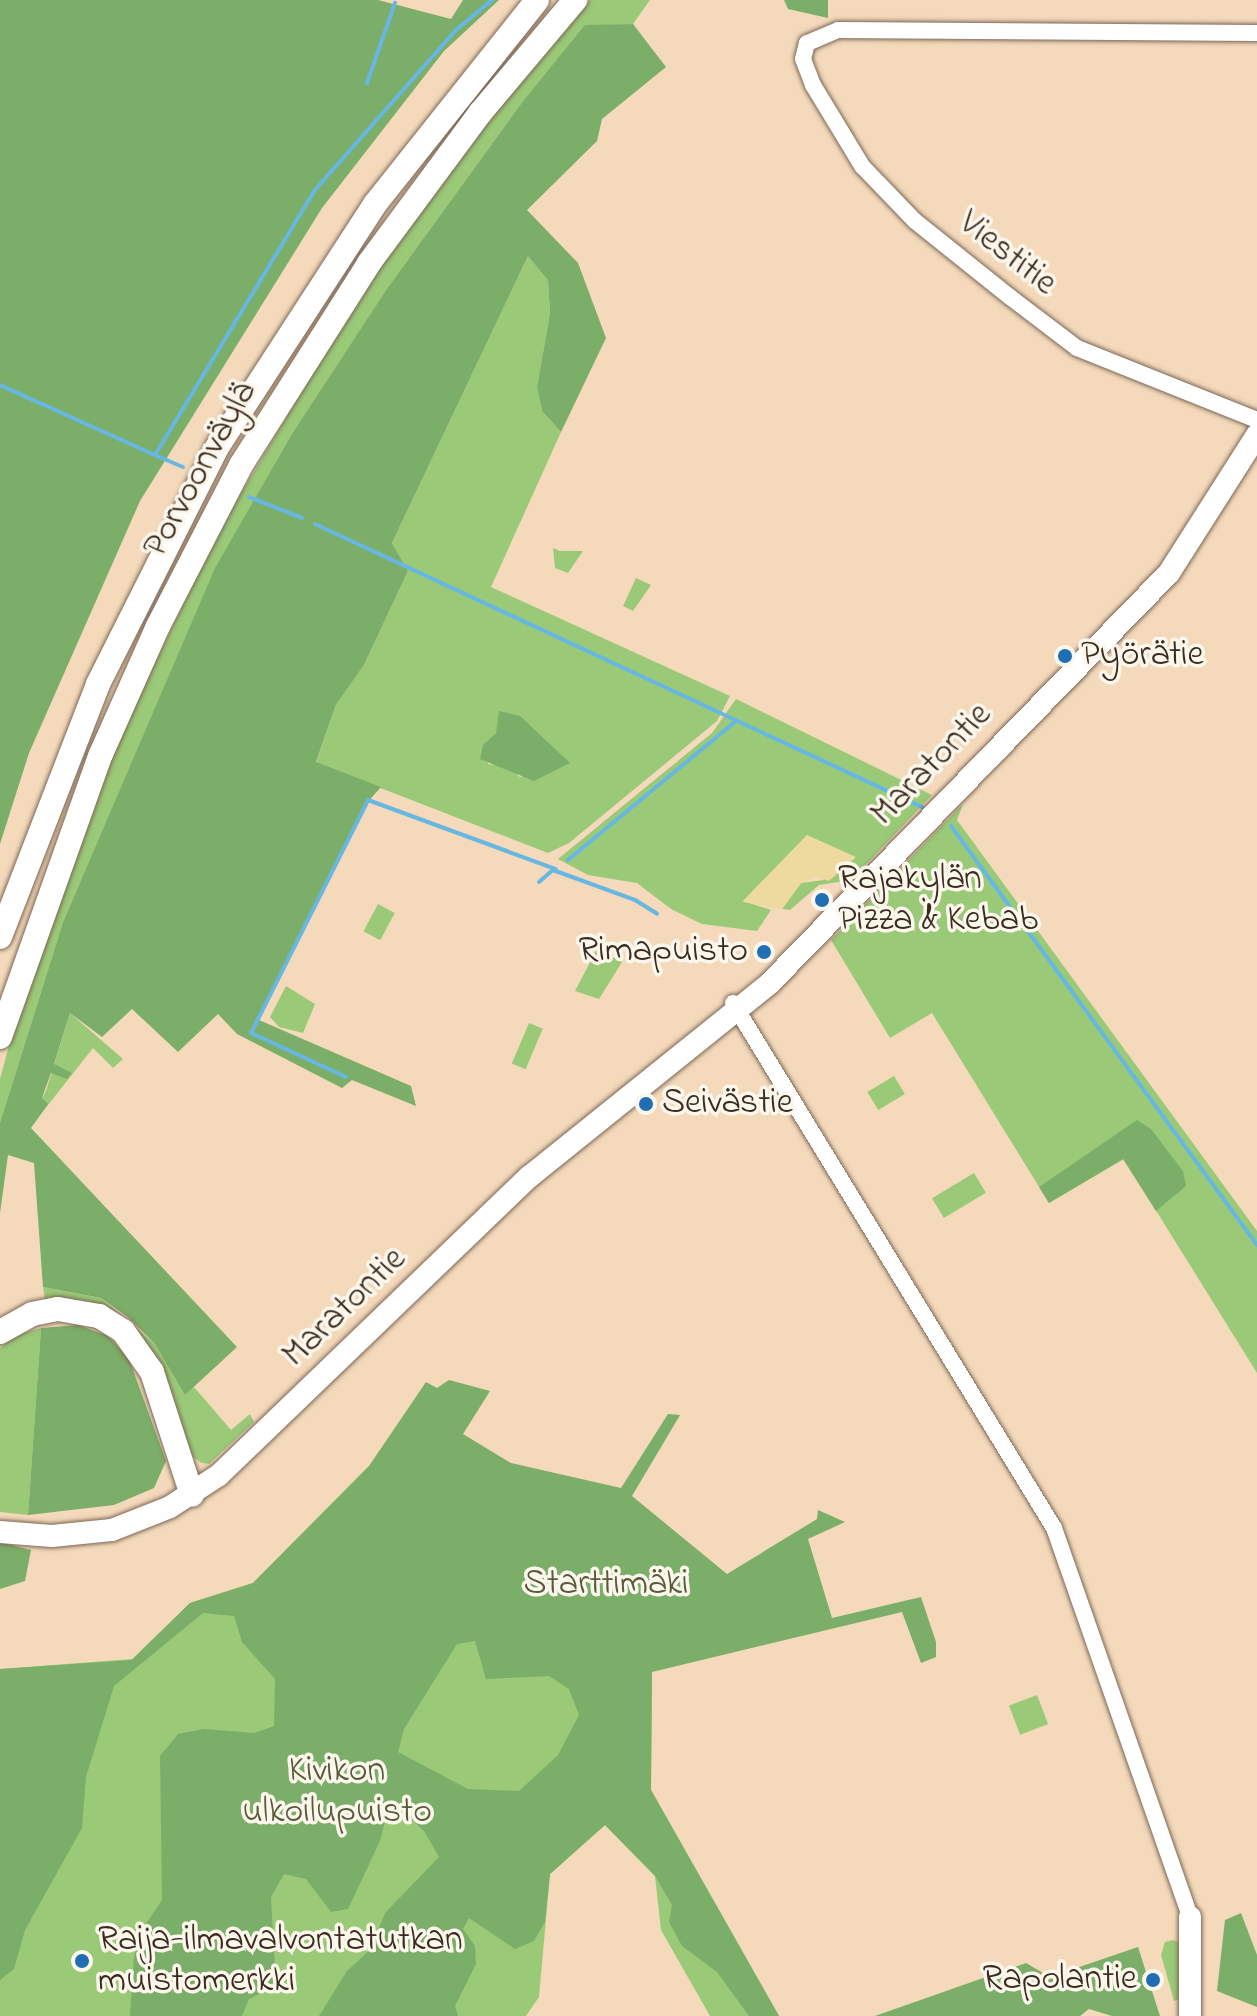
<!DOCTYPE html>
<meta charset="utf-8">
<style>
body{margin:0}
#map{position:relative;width:1257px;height:2016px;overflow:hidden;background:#f4d9bb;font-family:"Indie Flower",sans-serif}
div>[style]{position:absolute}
.green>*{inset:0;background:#9aca78;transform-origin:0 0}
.forest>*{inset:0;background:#7bae68}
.sand>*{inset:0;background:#eeda9e}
.stream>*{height:4px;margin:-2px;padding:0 2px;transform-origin:2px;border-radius:2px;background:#67b7e2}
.roads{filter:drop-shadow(0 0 2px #7c6755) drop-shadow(0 0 2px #7c6755)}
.minor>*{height:16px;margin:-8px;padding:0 8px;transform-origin:8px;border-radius:8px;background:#fff}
.major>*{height:22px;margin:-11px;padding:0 11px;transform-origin:11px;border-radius:11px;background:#fff}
.highway>*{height:24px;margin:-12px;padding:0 12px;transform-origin:12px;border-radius:12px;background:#fff}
.dots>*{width:22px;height:22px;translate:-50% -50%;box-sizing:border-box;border:4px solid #fbf7ec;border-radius:50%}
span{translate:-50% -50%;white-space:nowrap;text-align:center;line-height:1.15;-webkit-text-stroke:7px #fbf7ec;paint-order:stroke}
.street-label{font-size:36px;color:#3b2a1e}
.poi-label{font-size:36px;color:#3b2a1e}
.left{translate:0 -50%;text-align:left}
.right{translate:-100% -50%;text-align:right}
.park-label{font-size:36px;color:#585a39}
</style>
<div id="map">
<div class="green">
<div style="clip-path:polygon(590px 0,650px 0,633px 24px,585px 26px,523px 101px,386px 290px,293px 432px,215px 569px,63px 922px,0 1123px,0 1079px,14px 1027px,113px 751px,217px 534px,355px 302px,494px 114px)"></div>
<div style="clip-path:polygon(evenodd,528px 256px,548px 279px,550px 313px,537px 387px,542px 411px,561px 432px,491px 587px,730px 696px,717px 721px,569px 843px,548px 853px,316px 763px,336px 705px,364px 665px,408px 571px,392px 543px,528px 256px,496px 733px,547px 742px,569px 763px,520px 777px,509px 767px,488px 764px,490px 739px,496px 733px)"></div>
<div style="clip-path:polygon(553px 548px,560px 551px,583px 551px,568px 573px,555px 568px)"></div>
<div style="clip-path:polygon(636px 578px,651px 585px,633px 611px,623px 606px)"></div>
<div style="clip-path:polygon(736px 699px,932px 795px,851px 880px,819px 885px,790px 910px,782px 909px,801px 883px,824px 880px,807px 835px,743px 901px,771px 910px,757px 931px,702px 924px,671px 909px,637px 883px,588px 875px,558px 859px,712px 733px)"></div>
<div style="clip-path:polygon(963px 804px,957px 820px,1257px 1231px,1257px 1373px,1124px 1159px,1049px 1203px,932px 1013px,890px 1038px,831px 940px)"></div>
<div style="left:378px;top:904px;width:19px;height:31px;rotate:28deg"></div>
<div style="clip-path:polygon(597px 949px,622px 962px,599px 999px,575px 991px)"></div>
<div style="clip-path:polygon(286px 986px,315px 1004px,303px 1033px,279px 1027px,270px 1017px)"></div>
<div style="clip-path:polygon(70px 1013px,123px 1059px,113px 1068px,93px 1048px,33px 1124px,30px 1121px,46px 1091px)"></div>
<div style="left:529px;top:1023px;width:15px;height:44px;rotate:23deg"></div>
<div style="left:894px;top:1076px;width:21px;height:31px;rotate:59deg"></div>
<div style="left:974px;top:1173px;width:23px;height:49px;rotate:59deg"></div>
<div style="clip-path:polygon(43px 1287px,101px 1298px,155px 1344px,185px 1394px,194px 1387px,231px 1430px,250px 1414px,254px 1422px,209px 1464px,202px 1463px,186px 1452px,165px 1394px,96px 1310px,45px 1299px)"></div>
<div style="clip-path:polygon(41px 1328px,28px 1515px,0 1512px,0 1348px,14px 1336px)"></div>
<div style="clip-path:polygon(369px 1466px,652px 1672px,651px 1790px,779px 2016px,710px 2016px,661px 1930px,655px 1876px,605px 1825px,550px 1874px,539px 1997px,526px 2016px,0 2016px,0 1669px,132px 1659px,190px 1603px,253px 1583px)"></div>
<div style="left:1037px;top:1695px;width:31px;height:30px;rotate:69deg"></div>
<div style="clip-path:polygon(1173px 1940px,1181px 1943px,1185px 1997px,1174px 2001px,1161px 1955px,1165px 1942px)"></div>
</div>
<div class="forest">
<div style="clip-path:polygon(0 0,378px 0,451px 19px,463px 0,499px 0,444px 51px,322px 208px,140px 501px,29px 753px,0 844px)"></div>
<div style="clip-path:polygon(784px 0,828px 0,828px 18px,788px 9px)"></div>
<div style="clip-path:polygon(633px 24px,666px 67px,602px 119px,597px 141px,527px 210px,578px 263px,606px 338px,561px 432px,542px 411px,537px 387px,550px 313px,548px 280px,528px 256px,392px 543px,408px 571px,364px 665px,336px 705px,316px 762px,381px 787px,366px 804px,259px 1020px,411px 1086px,416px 1106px,352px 1080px,342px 1088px,237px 1034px,218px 1014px,178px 1052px,132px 1009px,102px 1037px,70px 1013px,54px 1064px,72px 1073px,67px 1079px,51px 1073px,42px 1098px,48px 1104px,31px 1128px,237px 1347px,185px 1395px,155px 1344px,128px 1317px,101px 1298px,43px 1287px,34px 1163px,8px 1155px,0 1213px,0 1123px,63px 922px,215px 568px,293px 432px,386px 290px,523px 101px,585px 25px)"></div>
<div style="clip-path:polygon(499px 711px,520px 716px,570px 763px,534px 781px,480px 759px,483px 745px,496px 733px)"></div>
<div style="clip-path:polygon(1137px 1120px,1151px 1129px,1183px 1171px,1186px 1186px,1156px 1211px,1123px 1159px,1049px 1203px,1039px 1187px)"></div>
<div style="clip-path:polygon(78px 1325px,108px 1336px,129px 1359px,166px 1461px,154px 1488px,114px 1505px,28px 1515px,41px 1328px)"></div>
<div style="clip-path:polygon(evenodd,449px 1380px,490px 1391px,463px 1434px,511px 1463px,621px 1488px,668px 1414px,680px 1415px,632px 1496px,727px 1574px,817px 1519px,818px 1510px,845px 1522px,808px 1539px,832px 1618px,921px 1597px,936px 1642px,936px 1657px,921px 1663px,902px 1612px,652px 1672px,651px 1790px,779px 2016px,749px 2016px,717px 1972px,682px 1946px,669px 1922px,672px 1905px,655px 1876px,605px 1825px,550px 1874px,545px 1922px,534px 1941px,515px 1949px,469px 1918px,463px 1929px,475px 1946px,476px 1964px,455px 2006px,458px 2016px,319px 2016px,347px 1971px,370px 1950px,385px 1913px,439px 1857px,424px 1831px,400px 1809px,387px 1814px,380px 1841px,348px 1909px,331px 1912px,306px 1879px,284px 1874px,271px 1897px,276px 1986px,249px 1999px,242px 2016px,130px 2016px,134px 1956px,145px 1925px,162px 1900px,160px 1756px,178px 1734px,204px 1729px,254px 1733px,274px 1726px,275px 1679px,242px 1642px,234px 1616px,203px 1613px,114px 1686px,86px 1777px,82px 1828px,25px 1930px,14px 1969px,0 1980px,0 1669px,132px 1660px,190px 1603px,253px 1583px,369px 1466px,426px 1382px,437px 1388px,449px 1380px,475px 1641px,486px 1679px,549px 1676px,569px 1689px,579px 1715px,558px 1755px,519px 1791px,468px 1789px,398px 1752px,404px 1729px,457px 1644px,475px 1641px)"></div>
<div style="clip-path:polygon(0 1542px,31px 1550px,25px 1581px,0 1589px)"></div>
<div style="clip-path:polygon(1241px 1913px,1257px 1955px,1257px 2007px,1217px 1991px,1225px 1920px)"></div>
<div style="clip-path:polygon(1138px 1947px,1160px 2016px,1112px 2016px,1089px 2009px,1080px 2016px,875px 2016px,1026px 1963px,1050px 1977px)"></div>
</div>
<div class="sand">
<div style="clip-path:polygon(807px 835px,856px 857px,829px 881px,816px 877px,801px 883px,782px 909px,743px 902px)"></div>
</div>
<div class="stream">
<div style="left:367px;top:83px;width:85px;rotate:-70.7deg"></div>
<div style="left:0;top:385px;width:170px;rotate:24.3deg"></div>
<div style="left:183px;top:467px;width:30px;rotate:-157deg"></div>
<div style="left:155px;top:455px;width:308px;rotate:-58.9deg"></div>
<div style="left:314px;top:191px;width:215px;rotate:-48.6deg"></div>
<div style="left:456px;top:30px;width:47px;rotate:-39.8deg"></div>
<div style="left:249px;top:497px;width:57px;rotate:21.6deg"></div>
<div style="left:315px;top:524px;width:670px;rotate:25deg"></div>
<div style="left:951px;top:826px;width:519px;rotate:53.86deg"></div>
<div style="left:568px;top:860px;width:219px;rotate:-39.6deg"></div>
<div style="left:539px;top:882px;width:18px;rotate:-41deg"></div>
<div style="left:553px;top:870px;width:87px;rotate:20.1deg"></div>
<div style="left:635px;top:900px;width:26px;rotate:32deg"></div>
<div style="left:346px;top:1077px;width:105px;rotate:-155.1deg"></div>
<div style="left:251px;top:1033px;width:261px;rotate:-63.3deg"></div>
<div style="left:368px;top:800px;width:200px;rotate:20.2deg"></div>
</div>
<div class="roads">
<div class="minor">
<div style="left:1257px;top:33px;width:419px;rotate:-179.6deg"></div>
<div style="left:838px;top:30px;width:34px;rotate:157deg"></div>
<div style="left:807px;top:43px;width:16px;rotate:104deg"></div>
<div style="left:803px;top:59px;width:28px;rotate:69deg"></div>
<div style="left:813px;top:85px;width:95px;rotate:58.8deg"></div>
<div style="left:862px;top:166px;width:76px;rotate:46.1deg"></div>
<div style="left:915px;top:221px;width:122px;rotate:38.7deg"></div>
<div style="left:1010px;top:297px;width:84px;rotate:37.3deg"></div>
<div style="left:1077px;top:348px;width:194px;rotate:21.8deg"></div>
<div style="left:733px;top:1003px;width:615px;rotate:58.56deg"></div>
<div style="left:1054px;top:1528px;width:412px;rotate:70.7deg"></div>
</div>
<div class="major">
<div style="left:0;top:1532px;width:52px;rotate:4.4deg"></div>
<div style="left:52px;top:1536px;width:60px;rotate:-5.7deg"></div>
<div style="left:112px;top:1530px;width:62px;rotate:-21.6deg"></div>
<div style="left:170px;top:1507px;width:59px;rotate:-33.1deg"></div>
<div style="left:219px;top:1475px;width:430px;rotate:-43.9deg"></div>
<div style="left:529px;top:1177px;width:309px;rotate:-38.8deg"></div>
<div style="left:770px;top:983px;width:572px;rotate:-45.78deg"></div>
<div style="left:1169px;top:573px;width:164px;rotate:-57.5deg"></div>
<div style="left:1190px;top:2016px;width:99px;rotate:-90deg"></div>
</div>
<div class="highway">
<div style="left:0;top:937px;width:271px;rotate:-68.8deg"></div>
<div style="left:98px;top:684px;width:263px;rotate:-63.3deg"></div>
<div style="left:216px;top:449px;width:292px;rotate:-57deg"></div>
<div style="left:375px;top:204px;width:260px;rotate:-51.5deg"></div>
<div style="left:0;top:1037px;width:300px;rotate:-70.4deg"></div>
<div style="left:101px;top:754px;width:140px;rotate:-66deg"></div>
<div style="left:158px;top:626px;width:181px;rotate:-62.7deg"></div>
<div style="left:241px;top:465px;width:239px;rotate:-57.6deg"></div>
<div style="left:369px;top:263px;width:187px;rotate:-53.5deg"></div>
<div style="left:480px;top:113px;width:148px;rotate:-49.9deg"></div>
<div style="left:0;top:1332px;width:37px;rotate:-29deg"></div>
<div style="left:32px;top:1314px;width:26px;rotate:-11deg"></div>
<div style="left:58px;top:1309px;width:42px;rotate:9.7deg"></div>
<div style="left:99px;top:1316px;width:28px;rotate:32deg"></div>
<div style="left:123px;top:1331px;width:50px;rotate:54.7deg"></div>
<div style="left:152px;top:1372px;width:129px;rotate:72deg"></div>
</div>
</div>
<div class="dots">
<div style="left:1065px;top:656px;background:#1f6fb2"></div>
<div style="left:822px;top:900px;background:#1f6fb2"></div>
<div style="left:764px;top:952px;background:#1f6fb2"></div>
<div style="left:646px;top:1104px;background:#1f6fb2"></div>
<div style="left:82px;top:1961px;background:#1f6fb2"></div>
<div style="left:1153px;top:1980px;background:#1f6fb2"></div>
</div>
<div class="street-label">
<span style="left:1007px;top:254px;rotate:38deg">Viestitie</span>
<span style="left:201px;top:470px;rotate:-61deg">Porvoonväylä</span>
<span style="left:932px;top:765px;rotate:-46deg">Maratontie</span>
<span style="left:345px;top:1308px;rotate:-44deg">Maratontie</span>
</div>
<div class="poi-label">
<span class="left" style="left:1081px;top:656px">Pyörätie</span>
<span class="left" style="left:838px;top:900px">Rajakylän<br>Pizza &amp; Kebab</span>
<span class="right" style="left:748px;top:952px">Rimapuisto</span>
<span class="left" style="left:662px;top:1104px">Seivästie</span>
<span class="left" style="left:98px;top:1961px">Raija-ilmavalvontatutkan<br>muistomerkki</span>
<span class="right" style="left:1137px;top:1980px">Rapolantie</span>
</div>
<div class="park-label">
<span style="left:606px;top:1585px">Starttimäki</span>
<span style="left:337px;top:1792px">Kivikon<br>ulkoilupuisto</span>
</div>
</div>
